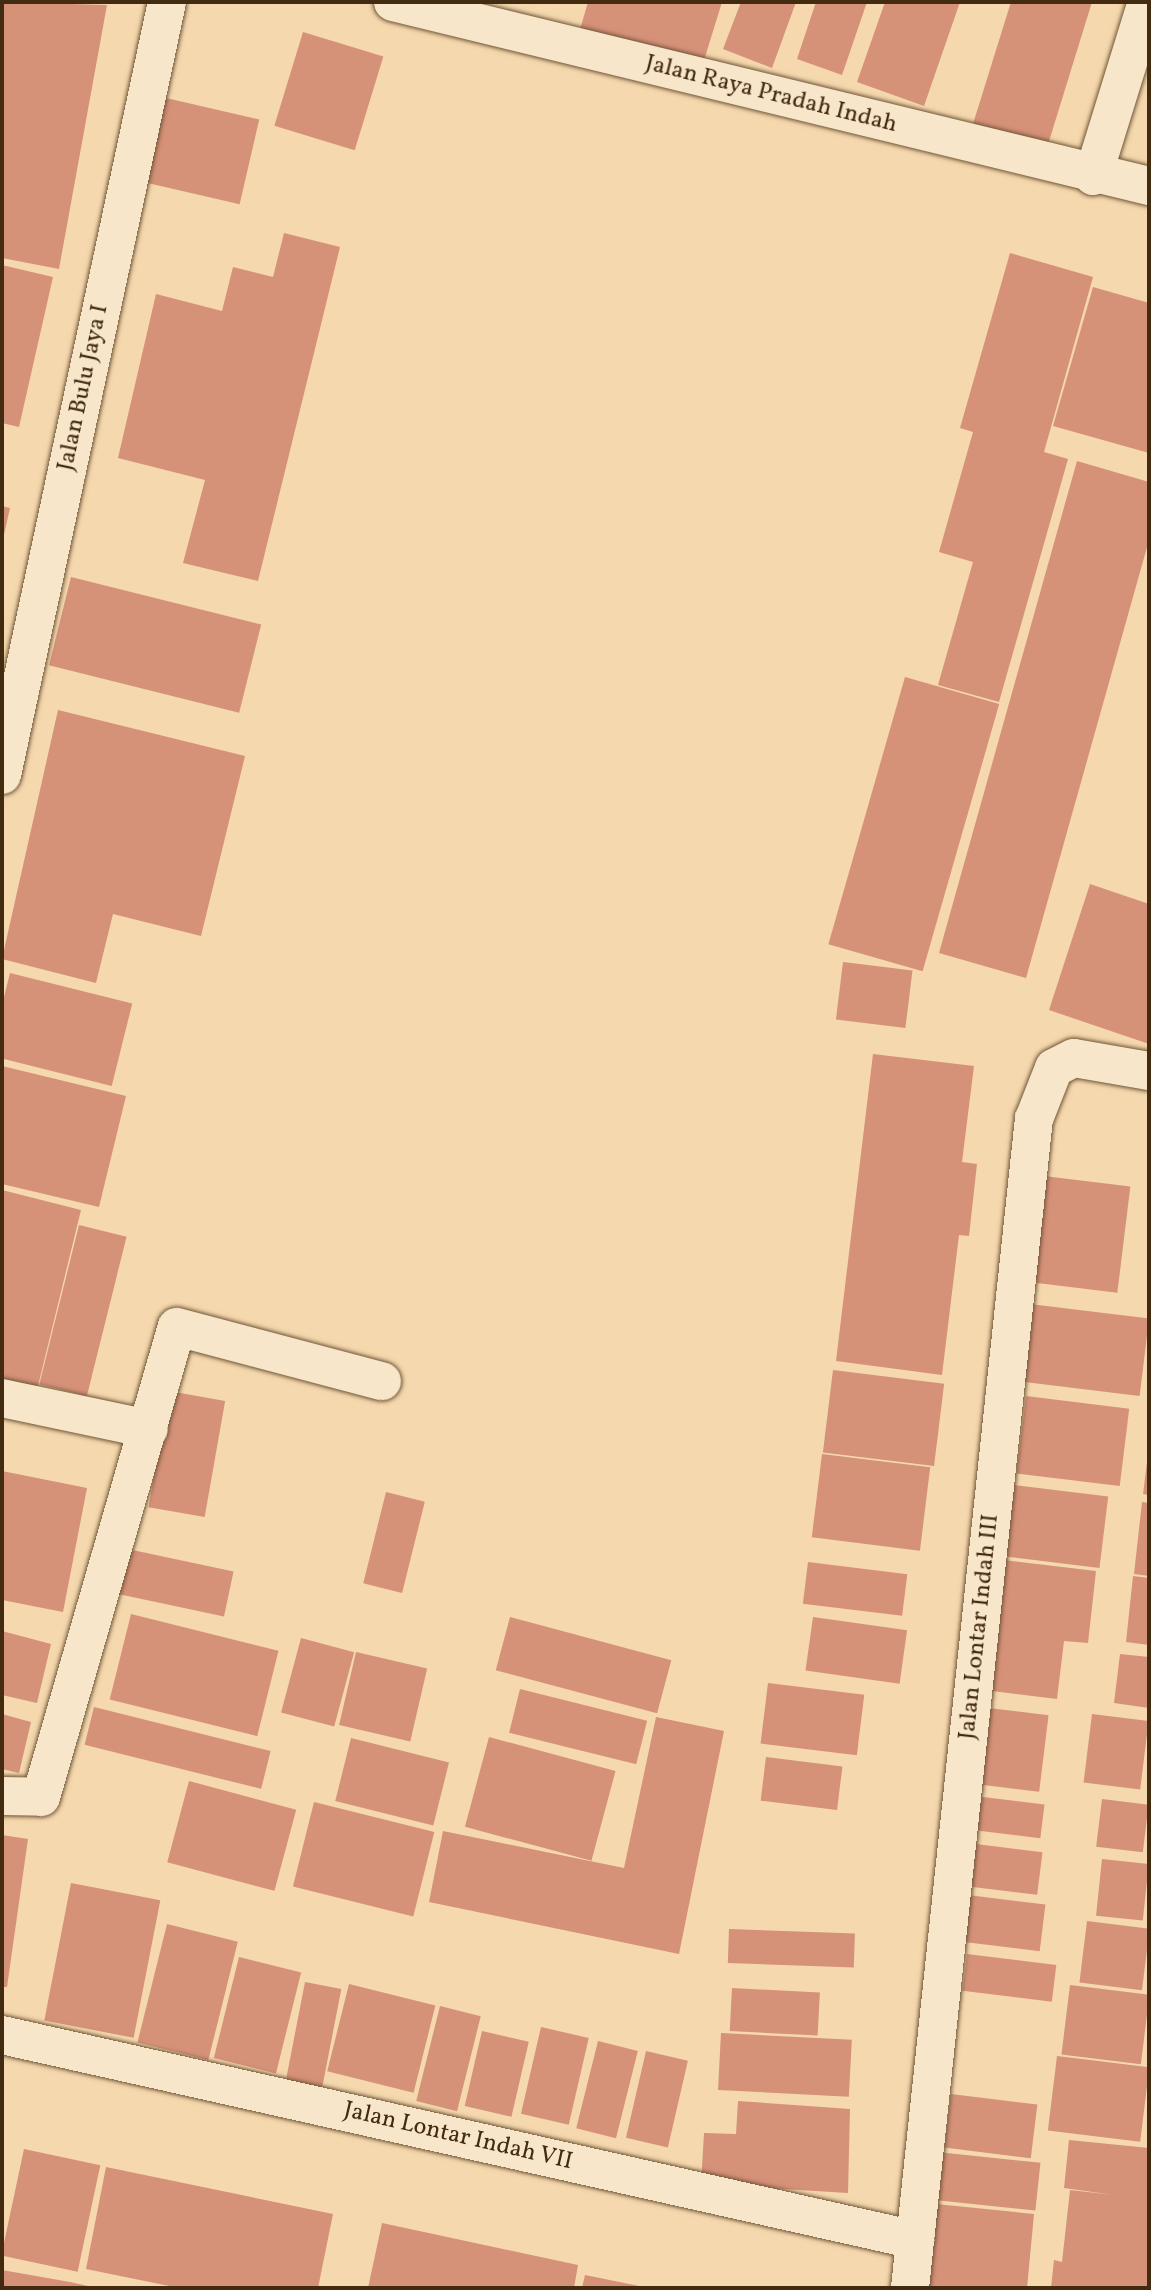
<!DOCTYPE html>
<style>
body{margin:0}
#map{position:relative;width:1151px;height:2290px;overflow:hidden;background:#f5d8ad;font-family:Vollkorn,serif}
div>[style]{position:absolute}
.building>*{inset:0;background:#d69179;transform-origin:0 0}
.roads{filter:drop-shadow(0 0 2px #705638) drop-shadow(0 0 2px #705638)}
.minor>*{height:38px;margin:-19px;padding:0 19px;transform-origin:19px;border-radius:19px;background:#f8e6ca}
span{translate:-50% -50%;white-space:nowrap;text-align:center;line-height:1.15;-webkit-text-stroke:5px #f8e6ca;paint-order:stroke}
.street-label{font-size:24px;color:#432b11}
.frame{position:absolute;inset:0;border:4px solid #432b11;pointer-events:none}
</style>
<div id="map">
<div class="building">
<div style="clip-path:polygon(2px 2px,107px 5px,59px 269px,2px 258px)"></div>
<div style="clip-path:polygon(588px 2px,722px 2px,701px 70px,579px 33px)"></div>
<div style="clip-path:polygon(741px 2px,796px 2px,772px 68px,723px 49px)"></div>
<div style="clip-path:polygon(816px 2px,867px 2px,842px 75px,797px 59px)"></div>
<div style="clip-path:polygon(885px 2px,960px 2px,924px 106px,857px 82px)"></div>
<div style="clip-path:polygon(1011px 2px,1092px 2px,1046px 151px,972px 127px)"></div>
<div style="left:303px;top:32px;width:84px;height:98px;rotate:17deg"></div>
<div style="left:153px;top:95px;width:109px;height:87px;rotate:13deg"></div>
<div style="clip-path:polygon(284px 233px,340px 247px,258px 581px,183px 563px,205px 480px,118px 458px,156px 294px,222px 311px,233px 267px,273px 277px)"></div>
<div style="clip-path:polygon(1010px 253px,1093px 277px,1044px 452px,1068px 459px,999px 702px,938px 685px,973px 562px,939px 552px,973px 432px,960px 428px)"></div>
<div style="clip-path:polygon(2px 265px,53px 277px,19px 427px,2px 423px)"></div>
<div style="clip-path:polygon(1093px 287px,1149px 303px,1149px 453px,1053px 426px)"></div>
<div style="clip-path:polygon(1077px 461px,1149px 482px,1149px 540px,1026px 978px,939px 953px)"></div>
<div style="clip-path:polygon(2px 506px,10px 508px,3px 539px,2px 539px)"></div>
<div style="left:71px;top:577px;width:196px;height:91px;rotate:14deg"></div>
<div style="left:905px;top:677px;width:98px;height:278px;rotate:16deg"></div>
<div style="clip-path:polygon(58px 710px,245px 756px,201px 936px,113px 914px,96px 983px,2px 959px)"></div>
<div style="clip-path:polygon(1090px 884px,1149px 904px,1149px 1044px,1049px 1010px)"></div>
<div style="left:843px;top:962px;width:70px;height:58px;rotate:7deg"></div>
<div style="left:10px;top:973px;width:126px;height:85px;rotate:14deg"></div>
<div style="clip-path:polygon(873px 1054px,974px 1066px,962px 1162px,977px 1164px,969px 1236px,959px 1235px,942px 1375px,836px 1361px)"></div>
<div style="clip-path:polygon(2px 1066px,126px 1096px,99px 1207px,2px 1184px)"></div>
<div style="left:1044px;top:1176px;width:87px;height:107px;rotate:7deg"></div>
<div style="clip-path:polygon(2px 1190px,81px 1210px,36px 1394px,2px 1386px)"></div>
<div style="left:79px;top:1225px;width:49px;height:164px;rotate:14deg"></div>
<div style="left:1030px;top:1304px;width:120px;height:78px;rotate:7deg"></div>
<div style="left:833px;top:1370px;width:112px;height:83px;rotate:7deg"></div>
<div style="left:169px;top:1391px;width:57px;height:118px;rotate:10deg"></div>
<div style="left:1026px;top:1396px;width:104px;height:78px;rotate:7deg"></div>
<div style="left:822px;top:1454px;width:109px;height:84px;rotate:7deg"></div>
<div style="clip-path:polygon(1148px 1454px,1149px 1454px,1149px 1495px,1143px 1494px)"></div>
<div style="clip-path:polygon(2px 1471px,87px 1488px,63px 1612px,2px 1600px)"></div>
<div style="left:1006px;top:1484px;width:103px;height:72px;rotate:7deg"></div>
<div style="left:386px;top:1492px;width:40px;height:94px;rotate:14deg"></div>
<div style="clip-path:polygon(1142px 1502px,1149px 1503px,1149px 1576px,1134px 1574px)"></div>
<div style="left:123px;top:1548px;width:113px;height:46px;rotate:12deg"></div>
<div style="clip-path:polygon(1004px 1560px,1096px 1571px,1088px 1643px,1064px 1641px,1057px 1699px,984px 1690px)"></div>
<div style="left:808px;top:1562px;width:100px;height:42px;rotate:7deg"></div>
<div style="clip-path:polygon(1133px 1576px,1149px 1578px,1149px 1645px,1126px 1642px)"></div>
<div style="left:131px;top:1614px;width:152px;height:88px;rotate:14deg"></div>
<div style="left:510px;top:1617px;width:167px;height:55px;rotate:15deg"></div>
<div style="left:813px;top:1617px;width:95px;height:54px;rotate:8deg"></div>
<div style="clip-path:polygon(2px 1631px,51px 1644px,37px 1703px,2px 1695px)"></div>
<div style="left:301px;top:1638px;width:55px;height:77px;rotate:15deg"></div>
<div style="left:356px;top:1652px;width:73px;height:75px;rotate:13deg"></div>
<div style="clip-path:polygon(1120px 1654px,1149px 1657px,1149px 1708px,1114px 1703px)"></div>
<div style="left:768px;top:1683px;width:97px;height:61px;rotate:7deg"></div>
<div style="left:520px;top:1689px;width:131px;height:45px;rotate:14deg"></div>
<div style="left:94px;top:1707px;width:182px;height:39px;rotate:14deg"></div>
<div style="left:989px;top:1708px;width:60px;height:77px;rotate:7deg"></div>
<div style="clip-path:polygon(2px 1714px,31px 1722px,19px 1773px,2px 1769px)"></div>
<div style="left:1092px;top:1714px;width:57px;height:69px;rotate:7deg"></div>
<div style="clip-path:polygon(656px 1717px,724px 1731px,679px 1954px,429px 1902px,443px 1831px,624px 1868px)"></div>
<div style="left:489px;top:1737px;width:131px;height:93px;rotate:15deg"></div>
<div style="left:351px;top:1738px;width:101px;height:65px;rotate:14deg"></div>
<div style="left:766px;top:1757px;width:77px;height:44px;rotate:7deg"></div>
<div style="left:189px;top:1781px;width:111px;height:84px;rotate:15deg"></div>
<div style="left:975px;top:1796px;width:70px;height:34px;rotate:7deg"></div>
<div style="left:1102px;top:1799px;width:47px;height:48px;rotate:7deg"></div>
<div style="left:314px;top:1802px;width:124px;height:87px;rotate:14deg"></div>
<div style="clip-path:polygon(2px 1835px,28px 1839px,7px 1987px,2px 1987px)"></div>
<div style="left:968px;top:1843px;width:75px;height:43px;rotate:7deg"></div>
<div style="left:1102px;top:1859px;width:47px;height:57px;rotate:6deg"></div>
<div style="left:71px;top:1883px;width:91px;height:140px;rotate:11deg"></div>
<div style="left:968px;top:1895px;width:78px;height:47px;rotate:7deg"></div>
<div style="left:1087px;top:1921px;width:63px;height:62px;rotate:7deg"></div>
<div style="left:167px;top:1924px;width:73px;height:122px;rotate:14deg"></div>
<div style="left:729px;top:1929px;width:126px;height:34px;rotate:2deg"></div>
<div style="left:967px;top:1954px;width:90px;height:37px;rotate:7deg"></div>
<div style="left:239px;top:1957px;width:64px;height:104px;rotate:14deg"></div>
<div style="left:305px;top:1982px;width:37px;height:101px;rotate:11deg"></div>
<div style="left:349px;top:1984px;width:89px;height:90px;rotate:14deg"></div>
<div style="left:1070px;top:1985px;width:80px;height:70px;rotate:7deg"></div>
<div style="left:732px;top:1988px;width:88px;height:43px;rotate:3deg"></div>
<div style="left:440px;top:2006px;width:42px;height:98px;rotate:14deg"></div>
<div style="left:541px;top:2027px;width:49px;height:89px;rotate:13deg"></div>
<div style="left:482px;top:2031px;width:48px;height:77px;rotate:13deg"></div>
<div style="left:721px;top:2033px;width:131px;height:57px;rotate:3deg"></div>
<div style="left:598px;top:2041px;width:41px;height:90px;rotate:14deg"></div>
<div style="left:646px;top:2051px;width:43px;height:89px;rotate:13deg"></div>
<div style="left:1057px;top:2056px;width:93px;height:75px;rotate:7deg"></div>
<div style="left:951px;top:2094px;width:87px;height:54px;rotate:7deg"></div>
<div style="clip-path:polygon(738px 2101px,850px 2109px,848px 2193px,701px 2184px,704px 2133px,736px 2134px)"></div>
<div style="clip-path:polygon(1069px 2140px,1149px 2148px,1149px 2288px,1051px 2288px,1054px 2260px,1062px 2262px,1070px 2190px,1114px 2195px,1064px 2188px)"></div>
<div style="left:24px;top:2149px;width:78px;height:109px;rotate:12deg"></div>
<div style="left:937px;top:2152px;width:104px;height:48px;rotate:6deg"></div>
<div style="clip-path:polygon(106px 2167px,333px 2214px,318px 2288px,179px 2288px,86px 2269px)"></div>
<div style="clip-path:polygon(926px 2203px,1034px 2214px,1027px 2288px,927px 2288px)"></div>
<div style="clip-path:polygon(382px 2223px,578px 2265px,574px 2288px,368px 2288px)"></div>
<div style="clip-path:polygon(2px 2270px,70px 2282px,97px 2288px,2px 2288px)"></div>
<div style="clip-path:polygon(585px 2275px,644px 2287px,644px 2288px,582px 2288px)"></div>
</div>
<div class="roads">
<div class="minor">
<div style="left:393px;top:2px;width:778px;rotate:13.68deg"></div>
<div style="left:1093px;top:176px;width:182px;rotate:-72.8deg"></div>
<div style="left:2px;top:775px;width:790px;rotate:-77.95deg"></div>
<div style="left:2px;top:1398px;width:150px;rotate:11.9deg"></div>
<div style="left:2px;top:1796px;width:39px;rotate:1deg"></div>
<div style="left:41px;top:1797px;width:489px;rotate:-73.9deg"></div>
<div style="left:177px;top:1327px;width:212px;rotate:14.8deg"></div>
<div style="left:2px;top:2035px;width:936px;rotate:12.65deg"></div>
<div style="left:910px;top:2288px;width:1176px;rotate:-83.95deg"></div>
<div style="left:1034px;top:1119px;width:55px;rotate:-68.6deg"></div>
<div style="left:1054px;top:1068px;width:22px;rotate:-27deg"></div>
<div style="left:1074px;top:1058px;width:76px;rotate:9.8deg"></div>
</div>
</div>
<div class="street-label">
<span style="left:771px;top:95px;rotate:14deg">Jalan Raya Pradah Indah</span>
<span style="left:84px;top:388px;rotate:-78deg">Jalan Bulu Jaya I</span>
<span style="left:980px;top:1627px;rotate:-84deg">Jalan Lontar Indah III</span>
<span style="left:458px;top:2137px;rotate:13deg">Jalan Lontar Indah VII</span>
</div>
<div class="frame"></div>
</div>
